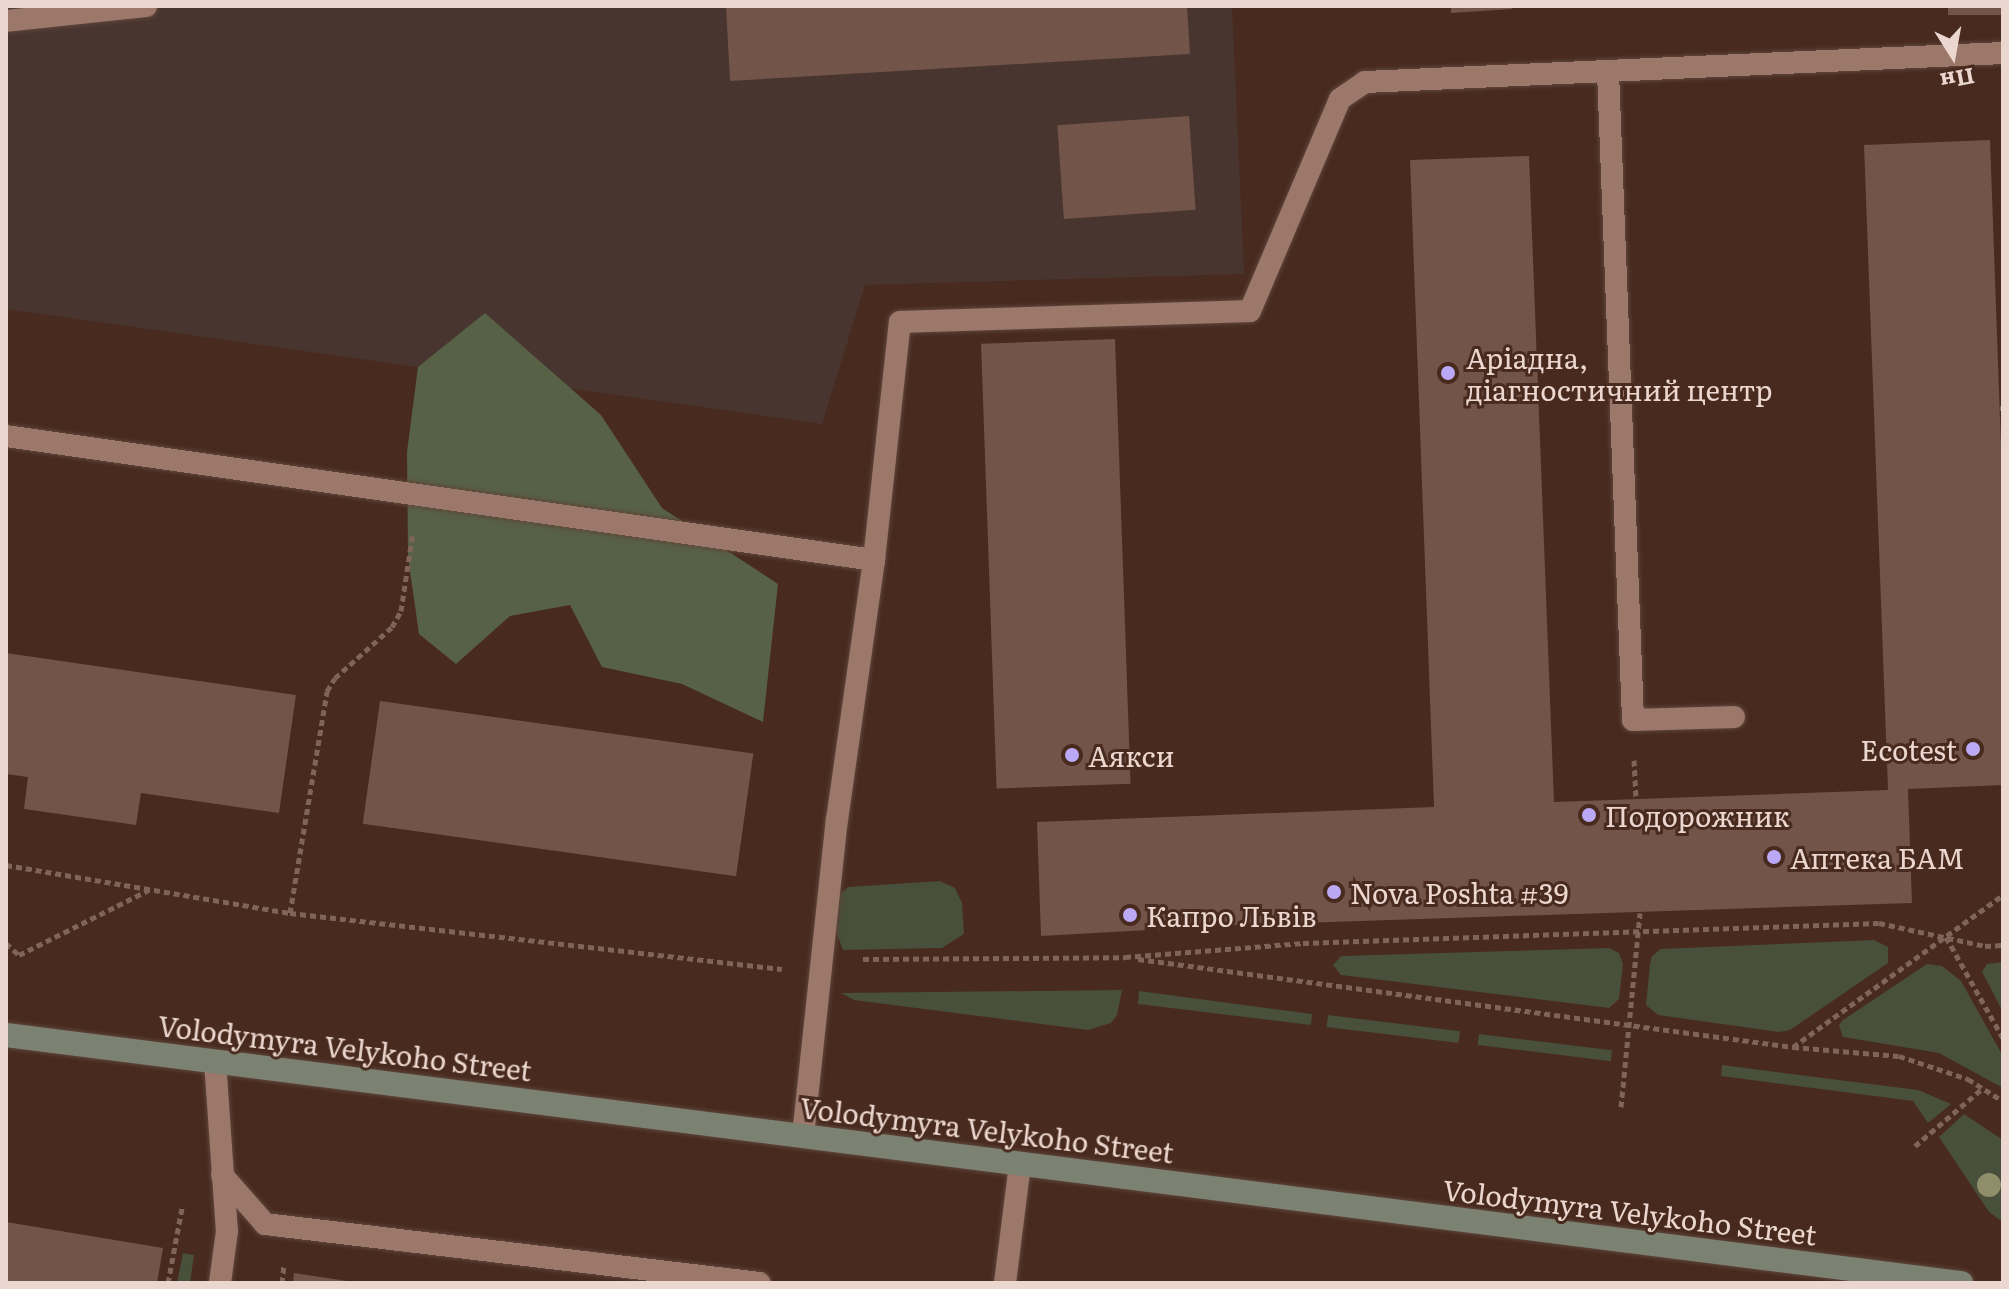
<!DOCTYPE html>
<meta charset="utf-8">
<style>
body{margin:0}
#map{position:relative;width:2009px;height:1289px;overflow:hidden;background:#482a1e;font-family:Literata,serif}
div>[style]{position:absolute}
.industrial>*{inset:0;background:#493530}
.green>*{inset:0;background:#484f3a;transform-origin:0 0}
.forest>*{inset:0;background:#576145}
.building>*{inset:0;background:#725548;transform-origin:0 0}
.path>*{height:5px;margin-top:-2.5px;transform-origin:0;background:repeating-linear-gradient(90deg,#7f6459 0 6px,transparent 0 10px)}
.roads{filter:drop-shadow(0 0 2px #5e453b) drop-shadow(0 0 2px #5e453b)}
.service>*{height:22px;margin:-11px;padding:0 11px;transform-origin:11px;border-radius:11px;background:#9b786a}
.secondary>*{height:24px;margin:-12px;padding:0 12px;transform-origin:12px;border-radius:12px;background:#7c8272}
.trees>*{width:24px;height:24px;margin:-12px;border-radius:50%;background:#908d6a}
.dots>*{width:22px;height:22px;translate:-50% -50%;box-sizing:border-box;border:4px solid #482a1e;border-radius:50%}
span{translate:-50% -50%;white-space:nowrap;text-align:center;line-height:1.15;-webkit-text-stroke:6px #482a1e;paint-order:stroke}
.poi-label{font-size:28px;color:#ebd7cf}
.left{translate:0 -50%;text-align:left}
.right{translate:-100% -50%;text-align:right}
.street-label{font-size:28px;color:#ebd7cf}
.frame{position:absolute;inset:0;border:8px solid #ebd7cf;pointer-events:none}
.north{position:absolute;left:1913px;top:16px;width:80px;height:80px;-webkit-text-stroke:6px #482a1e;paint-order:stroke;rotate:169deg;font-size:22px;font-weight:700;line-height:32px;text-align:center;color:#ebd7cf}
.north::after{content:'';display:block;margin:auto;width:28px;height:36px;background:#ebd7cf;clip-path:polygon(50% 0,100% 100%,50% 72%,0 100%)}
</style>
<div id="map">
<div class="industrial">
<div style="clip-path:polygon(6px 6px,1232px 6px,1244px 274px,865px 285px,822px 424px,6px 309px)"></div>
</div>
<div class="green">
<div style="clip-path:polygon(940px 881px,955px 888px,962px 903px,964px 934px,942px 948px,843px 950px,836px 932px,840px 894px,848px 887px)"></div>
<div style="clip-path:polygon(1874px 940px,1888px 947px,1888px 963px,1790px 1030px,1779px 1032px,1658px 1015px,1646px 1005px,1650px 964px,1652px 956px,1661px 949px)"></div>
<div style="clip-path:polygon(1609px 948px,1619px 953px,1623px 964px,1619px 999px,1609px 1008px,1341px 975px,1333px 965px,1341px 956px)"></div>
<div style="clip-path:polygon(2003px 962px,2003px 1012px,1982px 972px,1987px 964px)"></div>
<div style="clip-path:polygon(1927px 964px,1942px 966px,1961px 981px,2003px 1056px,2003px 1088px,1939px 1053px,1843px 1037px,1839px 1025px,1843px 1020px)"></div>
<div style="clip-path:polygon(1122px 990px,1117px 1015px,1111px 1023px,1088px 1030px,854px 1000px,841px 993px)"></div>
<div style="clip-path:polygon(1139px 991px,1312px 1014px,1311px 1025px,1138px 1004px)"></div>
<div style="left:1328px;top:1015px;width:133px;height:12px;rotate:7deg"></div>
<div style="left:1479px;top:1034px;width:134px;height:11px;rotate:7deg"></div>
<div style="clip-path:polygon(1722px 1065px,1918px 1090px,1951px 1104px,1928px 1123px,1913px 1101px,1721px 1076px)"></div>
<div style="clip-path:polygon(1964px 1114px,2003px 1140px,2003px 1222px,1989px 1212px,1939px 1137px)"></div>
<div style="clip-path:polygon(183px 1253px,194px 1255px,190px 1283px,177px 1283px)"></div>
</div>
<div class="forest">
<div style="clip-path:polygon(485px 313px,601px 415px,662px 508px,778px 584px,763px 722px,682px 684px,602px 667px,570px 605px,510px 616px,456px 664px,419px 634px,408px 557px,407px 452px,418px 367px)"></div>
</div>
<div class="building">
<div style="clip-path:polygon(726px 6px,1187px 6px,1190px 54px,730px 81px)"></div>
<div style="clip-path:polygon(1451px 6px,1512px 6px,1512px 9px,1451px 13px)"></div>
<div style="left:1948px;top:6px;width:55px;height:9px"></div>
<div style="left:1189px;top:116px;width:94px;height:132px;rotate:86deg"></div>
<div style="clip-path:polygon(1990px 140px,2003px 501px,2003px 785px,1908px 789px,1912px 903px,1237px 925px,1041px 936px,1037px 822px,1434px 807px,1410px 160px,1529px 156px,1554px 802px,1888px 790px,1864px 145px)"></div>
<div style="left:1115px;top:339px;width:445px;height:134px;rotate:88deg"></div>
<div style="clip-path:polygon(6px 653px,296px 695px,279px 813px,141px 793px,136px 825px,24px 809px,28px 777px,6px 774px)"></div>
<div style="left:380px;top:701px;width:377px;height:124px;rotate:8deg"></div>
<div style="clip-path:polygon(6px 1222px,163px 1248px,157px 1283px,6px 1283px)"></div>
<div style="clip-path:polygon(294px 1273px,347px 1281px,346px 1283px,293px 1283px)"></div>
</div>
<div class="path">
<div style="left:2000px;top:408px;width:3px"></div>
<div style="left:1634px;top:760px;width:39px;rotate:87deg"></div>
<div style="left:6px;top:865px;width:288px;rotate:9.6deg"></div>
<div style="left:290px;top:913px;width:495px;rotate:6.5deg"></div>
<div style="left:290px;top:913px;width:225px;rotate:-80.5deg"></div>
<div style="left:327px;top:691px;width:15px;rotate:-58deg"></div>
<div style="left:335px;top:678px;width:76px;rotate:-41.8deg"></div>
<div style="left:392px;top:627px;width:18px;rotate:-61deg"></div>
<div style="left:401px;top:611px;width:80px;rotate:-81.4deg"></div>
<div style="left:1946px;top:937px;width:116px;rotate:60.6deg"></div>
<div style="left:6px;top:943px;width:18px;rotate:43deg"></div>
<div style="left:19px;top:955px;width:145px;rotate:-26.6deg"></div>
<div style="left:863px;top:959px;width:262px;rotate:-0.4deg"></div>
<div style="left:1125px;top:957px;width:179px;rotate:-4.5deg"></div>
<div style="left:1303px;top:943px;width:576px;rotate:-1.99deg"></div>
<div style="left:1879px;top:923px;width:108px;rotate:12.2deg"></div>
<div style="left:1985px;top:946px;width:18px;rotate:-3deg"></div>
<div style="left:1138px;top:959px;width:661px;rotate:7.65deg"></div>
<div style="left:1793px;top:1047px;width:106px;rotate:4.9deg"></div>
<div style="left:1899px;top:1056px;width:73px;rotate:18.4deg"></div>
<div style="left:1968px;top:1079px;width:41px;rotate:32.2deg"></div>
<div style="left:1793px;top:1047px;width:259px;rotate:-35.9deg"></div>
<div style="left:1621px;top:1107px;width:195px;rotate:-84.4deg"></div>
<div style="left:1915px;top:1146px;width:89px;rotate:-40.5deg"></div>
<div style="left:168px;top:1283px;width:76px;rotate:-79.4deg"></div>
<div style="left:282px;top:1283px;width:19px;rotate:-84deg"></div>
</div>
<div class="roads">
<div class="service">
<div style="left:6px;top:21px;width:141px;rotate:-6.1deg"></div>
<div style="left:1608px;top:72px;width:648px;rotate:87.79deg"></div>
<div style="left:1633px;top:720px;width:101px;rotate:-1.7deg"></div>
<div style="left:6px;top:436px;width:877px;rotate:8.13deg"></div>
<div style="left:215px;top:1061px;width:170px;rotate:86deg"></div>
<div style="left:227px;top:1231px;width:52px;rotate:97.7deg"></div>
<div style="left:803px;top:1136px;width:318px;rotate:-83.9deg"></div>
<div style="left:837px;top:820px;width:263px;rotate:-81.9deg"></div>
<div style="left:874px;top:560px;width:239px;rotate:-83.8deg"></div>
<div style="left:900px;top:322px;width:350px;rotate:-1.8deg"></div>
<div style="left:1250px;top:311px;width:230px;rotate:-67deg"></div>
<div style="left:1340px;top:99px;width:30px;rotate:-34deg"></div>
<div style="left:1365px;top:82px;width:639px;rotate:-2.6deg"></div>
<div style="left:222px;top:1175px;width:65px;rotate:48.7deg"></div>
<div style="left:265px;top:1224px;width:498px;rotate:6.8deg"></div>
<div style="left:1005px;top:1283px;width:120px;rotate:-82.8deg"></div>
</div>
<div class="secondary">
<div style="left:6px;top:1035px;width:1971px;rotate:7.23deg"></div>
</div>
</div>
<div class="trees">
<div style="left:1989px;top:1185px"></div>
</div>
<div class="dots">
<div style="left:1448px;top:373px;background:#bca9f5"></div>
<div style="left:1973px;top:749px;background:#bca9f5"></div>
<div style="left:1072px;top:755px;background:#bca9f5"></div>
<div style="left:1589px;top:815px;background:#bca9f5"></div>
<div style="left:1774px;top:857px;background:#bca9f5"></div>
<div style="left:1334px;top:892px;background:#bca9f5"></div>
<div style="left:1130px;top:915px;background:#bca9f5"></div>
</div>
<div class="poi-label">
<span class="left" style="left:1466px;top:373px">Аріадна,<br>діагностичний центр</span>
<span class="right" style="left:1957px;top:749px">Ecotest</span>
<span class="left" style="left:1088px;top:755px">Аякси</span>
<span class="left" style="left:1605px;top:815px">Подорожник</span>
<span class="left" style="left:1790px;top:857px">Аптека БАМ</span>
<span class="left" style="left:1350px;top:892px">Nova Poshta #39</span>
<span class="left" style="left:1146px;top:915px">Капро Львів</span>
</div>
<div class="street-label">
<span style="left:345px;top:1047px;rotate:7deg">Volodymyra Velykoho Street</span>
<span style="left:987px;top:1129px;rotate:7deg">Volodymyra Velykoho Street</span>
<span style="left:1630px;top:1211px;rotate:7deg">Volodymyra Velykoho Street</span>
</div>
<div class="frame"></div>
<div class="north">Пн</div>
</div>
